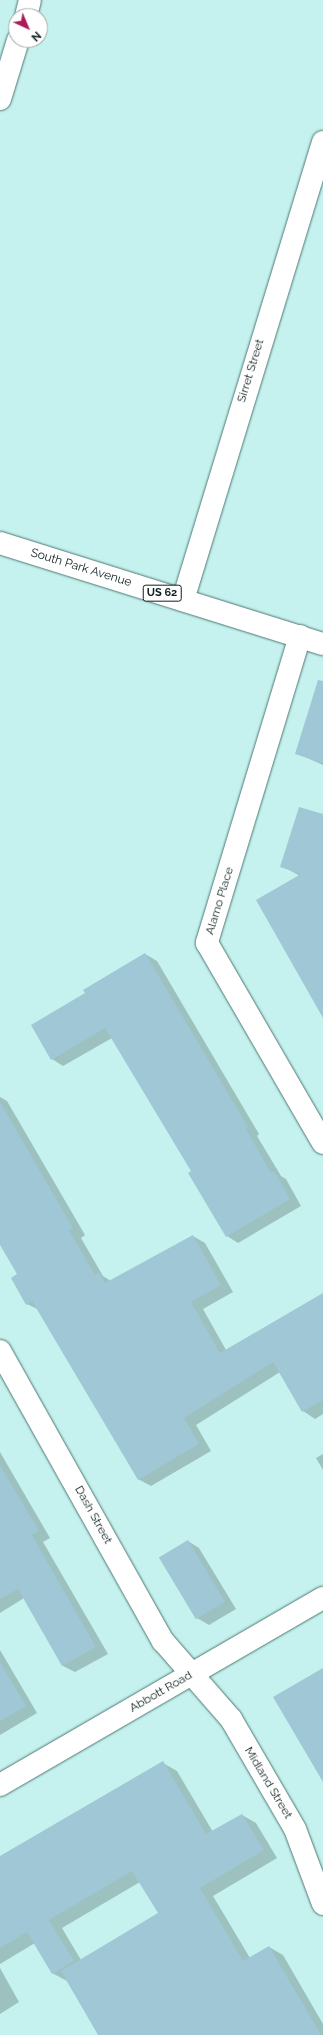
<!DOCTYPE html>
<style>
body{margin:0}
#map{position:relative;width:323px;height:2035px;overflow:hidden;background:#c5f2ee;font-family:Raleway,sans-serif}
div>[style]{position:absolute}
.shadow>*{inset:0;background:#0003}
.building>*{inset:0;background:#9fc7d6;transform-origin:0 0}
.roads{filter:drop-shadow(0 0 1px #4e7874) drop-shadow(0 0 1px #4e7874)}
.minor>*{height:22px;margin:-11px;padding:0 11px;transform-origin:11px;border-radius:11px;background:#fff}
.tertiary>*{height:22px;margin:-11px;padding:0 11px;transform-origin:11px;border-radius:11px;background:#fff}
.primary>*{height:22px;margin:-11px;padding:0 11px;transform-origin:11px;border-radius:11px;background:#fff}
span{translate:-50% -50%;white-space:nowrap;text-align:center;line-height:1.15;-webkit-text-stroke:3px #fff;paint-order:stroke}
.shield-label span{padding:1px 3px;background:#fff;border:1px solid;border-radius:3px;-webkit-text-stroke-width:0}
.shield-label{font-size:11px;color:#0e201e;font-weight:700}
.street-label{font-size:12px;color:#0e201e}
.north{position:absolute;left:8px;top:8px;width:40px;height:40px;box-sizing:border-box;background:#fff;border:1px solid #9fa6a5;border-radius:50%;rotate:136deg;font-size:11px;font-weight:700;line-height:16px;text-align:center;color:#0e201e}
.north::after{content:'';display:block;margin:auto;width:14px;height:18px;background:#aa1b58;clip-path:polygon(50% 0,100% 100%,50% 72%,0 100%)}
</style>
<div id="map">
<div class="shadow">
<div style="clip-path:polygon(323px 691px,323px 765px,296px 753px)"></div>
<div style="clip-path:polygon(323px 815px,323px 1014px,300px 876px,282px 866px)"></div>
<div style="clip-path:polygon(145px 954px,157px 961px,259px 1134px,257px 1136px,281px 1176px,286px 1179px,301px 1206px,238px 1243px,227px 1236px,192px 1172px,112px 1038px,63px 1066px,52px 1059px,86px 994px)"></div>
<div style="clip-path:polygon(0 1097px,7px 1101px,85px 1235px,81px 1238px,103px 1276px,111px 1281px,193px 1236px,205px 1243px,233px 1292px,203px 1309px,226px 1350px,323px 1294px,323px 1414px,315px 1419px,303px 1411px,280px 1372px,196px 1425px,211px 1451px,151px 1486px,138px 1479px,39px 1310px,27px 1304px,18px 1275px,0 1243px)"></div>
<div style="clip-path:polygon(0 1452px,50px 1538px,43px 1542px,108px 1654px,75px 1672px,63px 1666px,24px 1598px,0 1613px)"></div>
<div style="clip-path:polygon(323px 1454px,323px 1470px,316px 1458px)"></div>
<div style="clip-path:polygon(188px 1541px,199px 1548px,236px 1609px,209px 1625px,197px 1618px)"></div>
<div style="clip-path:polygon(0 1650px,37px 1713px,0 1735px)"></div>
<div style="clip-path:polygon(evenodd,163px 1763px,177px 1771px,213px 1832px,242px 1815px,256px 1823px,277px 1858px,213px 1896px,250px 1958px,269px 1947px,283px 1955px,323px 2024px,323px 2035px,99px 2035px,67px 1981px,52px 1973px,35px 1943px,0 1964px,0 1858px,163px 1763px,140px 1882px,160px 1914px,81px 1960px,62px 1928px,140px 1882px)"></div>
<div style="clip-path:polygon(0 1968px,19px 2002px,0 2014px)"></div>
</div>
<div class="building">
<div style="clip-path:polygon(318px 680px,323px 681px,323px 763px,295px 754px)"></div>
<div style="clip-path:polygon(299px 807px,323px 814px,323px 1018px,256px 900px,301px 874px,280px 867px)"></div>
<div style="clip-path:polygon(145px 953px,248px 1127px,246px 1129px,271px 1173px,274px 1171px,290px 1199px,226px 1237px,188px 1173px,191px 1171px,105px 1028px,51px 1060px,31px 1025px,85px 993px,83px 990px)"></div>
<div style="clip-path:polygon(0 1102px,73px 1228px,69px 1230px,95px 1275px,99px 1272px,105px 1283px,193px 1235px,221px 1285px,191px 1302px,220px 1353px,323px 1293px,323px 1400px,302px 1412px,273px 1362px,184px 1418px,199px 1444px,138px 1480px,32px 1301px,26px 1305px,11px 1278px,17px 1274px,0 1245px)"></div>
<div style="clip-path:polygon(0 1465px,39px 1531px,32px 1535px,96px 1647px,62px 1666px,18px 1589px,0 1599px)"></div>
<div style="left:188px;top:1540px;width:72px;height:34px;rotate:59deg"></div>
<div style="clip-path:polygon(0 1662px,26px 1706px,0 1721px)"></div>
<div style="clip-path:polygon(323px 1668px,323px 1782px,273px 1697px)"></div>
<div style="clip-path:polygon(163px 1761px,206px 1834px,242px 1814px,264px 1850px,200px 1888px,243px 1961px,269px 1946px,321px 2035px,98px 2035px,61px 1971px,158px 1913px,132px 1871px,49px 1920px,74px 1961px,52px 1974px,27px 1932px,0 1948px,0 1856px)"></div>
</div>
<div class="roads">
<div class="minor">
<div style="left:26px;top:16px;width:16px;rotate:-76deg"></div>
<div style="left:0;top:99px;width:62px;rotate:-73deg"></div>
<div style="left:183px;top:600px;width:479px;rotate:-73deg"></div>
<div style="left:300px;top:636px;width:321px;rotate:106.9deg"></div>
<div style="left:207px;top:943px;width:231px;rotate:59.9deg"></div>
<div style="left:0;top:1351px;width:333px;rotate:60.7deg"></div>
<div style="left:163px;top:1641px;width:103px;rotate:48.9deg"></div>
<div style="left:231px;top:1719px;width:127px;rotate:59.8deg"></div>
<div style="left:295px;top:1829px;width:80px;rotate:69.5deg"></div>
</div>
<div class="tertiary">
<div style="left:0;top:1785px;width:373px;rotate:-30.1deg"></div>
</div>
<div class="primary">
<div style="left:0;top:543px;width:338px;rotate:17.4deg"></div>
</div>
</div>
<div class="shield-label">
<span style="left:162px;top:593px">US 62</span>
</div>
<div class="street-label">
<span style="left:251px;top:371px;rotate:-73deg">Sirret Street</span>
<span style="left:81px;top:568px;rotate:17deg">South Park Avenue</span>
<span style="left:220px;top:901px;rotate:-73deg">Alamo Place</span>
<span style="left:93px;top:1515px;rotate:61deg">Dash Street</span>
<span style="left:161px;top:1692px;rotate:-30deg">Abbott Road</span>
<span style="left:268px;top:1783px;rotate:59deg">Midland Street</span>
</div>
<div class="north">N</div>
</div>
